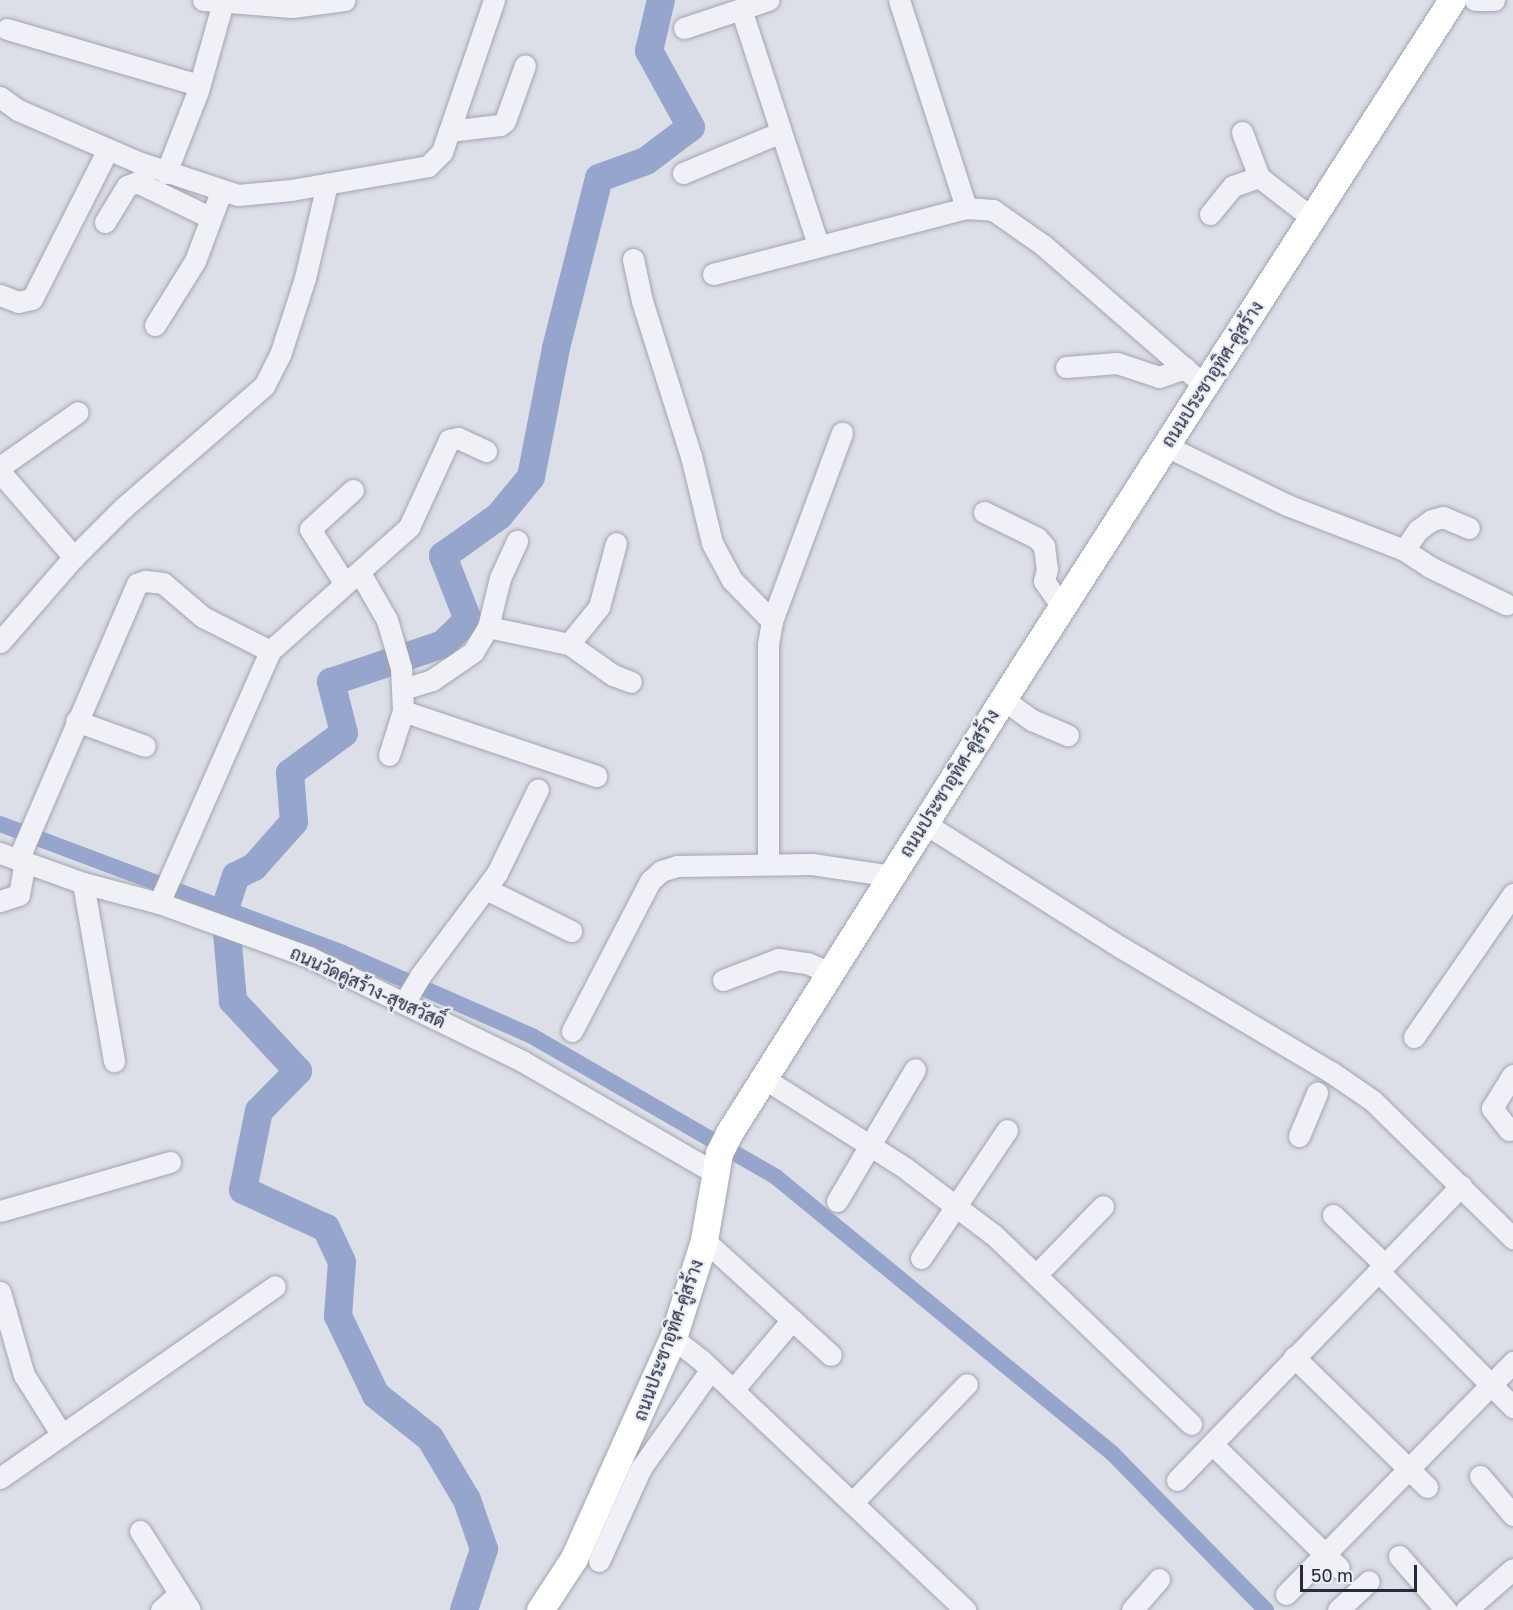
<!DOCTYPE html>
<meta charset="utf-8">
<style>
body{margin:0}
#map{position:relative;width:1513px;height:1610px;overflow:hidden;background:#dddfe8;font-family:"Golos Text",Sarabun,sans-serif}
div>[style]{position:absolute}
.canal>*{height:16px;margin:-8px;padding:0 8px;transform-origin:8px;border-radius:8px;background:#95a5cb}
.river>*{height:28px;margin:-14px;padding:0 14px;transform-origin:14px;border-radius:14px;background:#95a5cb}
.roads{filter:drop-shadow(0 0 2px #a2a5b2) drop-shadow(0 0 2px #a2a5b2)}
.minor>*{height:21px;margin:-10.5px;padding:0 10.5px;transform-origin:10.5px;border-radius:10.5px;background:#f0f1f6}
.major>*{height:27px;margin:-13.5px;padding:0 13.5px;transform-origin:13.5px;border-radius:13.5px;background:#fff}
span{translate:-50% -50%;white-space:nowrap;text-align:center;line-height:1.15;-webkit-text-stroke:4.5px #eceff6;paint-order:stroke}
.street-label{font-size:18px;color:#252a40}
.scale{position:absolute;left:1300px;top:1565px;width:117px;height:27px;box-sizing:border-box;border:3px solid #252a40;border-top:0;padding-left:8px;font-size:18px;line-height:21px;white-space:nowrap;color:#252a40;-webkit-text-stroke:4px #eceff6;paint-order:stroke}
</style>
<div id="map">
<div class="canal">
<div style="left:0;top:824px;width:366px;rotate:20.6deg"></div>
<div style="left:343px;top:953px;width:206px;rotate:23.7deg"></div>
<div style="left:532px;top:1036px;width:282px;rotate:30deg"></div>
<div style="left:776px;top:1177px;width:436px;rotate:39.4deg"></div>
<div style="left:1113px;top:1454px;width:219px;rotate:45.6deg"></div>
</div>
<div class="river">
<div style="left:464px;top:1610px;width:64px;rotate:-71.8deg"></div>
<div style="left:484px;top:1549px;width:52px;rotate:-109.1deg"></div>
<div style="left:467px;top:1500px;width:72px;rotate:-120.8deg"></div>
<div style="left:430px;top:1438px;width:69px;rotate:-141.5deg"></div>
<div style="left:376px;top:1395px;width:88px;rotate:-115.7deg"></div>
<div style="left:338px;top:1316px;width:54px;rotate:-85.8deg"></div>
<div style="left:342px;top:1262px;width:38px;rotate:-115deg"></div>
<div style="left:326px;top:1228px;width:91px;rotate:-155.4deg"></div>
<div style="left:243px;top:1190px;width:81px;rotate:-78.6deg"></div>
<div style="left:259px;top:1111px;width:56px;rotate:-45.7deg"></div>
<div style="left:298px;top:1071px;width:96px;rotate:-132.9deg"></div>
<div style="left:233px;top:1001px;width:92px;rotate:-95deg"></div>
<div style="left:225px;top:909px;width:35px;rotate:-72deg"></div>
<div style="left:236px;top:876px;width:20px;rotate:-27deg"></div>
<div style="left:254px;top:867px;width:60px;rotate:-48.4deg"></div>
<div style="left:294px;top:822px;width:49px;rotate:-94.7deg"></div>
<div style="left:290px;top:773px;width:67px;rotate:-36.5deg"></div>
<div style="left:344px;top:733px;width:53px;rotate:-104.3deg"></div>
<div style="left:331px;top:682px;width:118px;rotate:-18.7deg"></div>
<div style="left:443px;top:644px;width:35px;rotate:-44deg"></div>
<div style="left:468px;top:620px;width:69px;rotate:-111.3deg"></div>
<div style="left:443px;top:556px;width:69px;rotate:-35.5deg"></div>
<div style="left:499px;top:516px;width:50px;rotate:-50.6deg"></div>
<div style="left:531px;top:477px;width:131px;rotate:-79deg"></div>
<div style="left:556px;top:348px;width:175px;rotate:-75.8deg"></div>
<div style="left:599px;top:178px;width:50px;rotate:-19.9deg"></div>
<div style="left:646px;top:161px;width:56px;rotate:-37.1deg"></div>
<div style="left:691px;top:127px;width:87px;rotate:-118.9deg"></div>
<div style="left:649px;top:51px;width:52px;rotate:-76.8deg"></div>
</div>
<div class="roads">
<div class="minor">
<div style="left:203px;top:0;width:89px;rotate:4.5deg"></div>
<div style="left:292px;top:7px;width:53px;rotate:-7.5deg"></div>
<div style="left:899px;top:0;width:219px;rotate:72.1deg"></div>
<div style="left:1475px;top:0;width:19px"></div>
<div style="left:741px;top:9px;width:248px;rotate:71.9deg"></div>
<div style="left:684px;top:28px;width:89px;rotate:-18.4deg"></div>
<div style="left:7px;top:29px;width:200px;rotate:16.3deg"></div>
<div style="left:0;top:97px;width:22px;rotate:36deg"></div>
<div style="left:18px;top:110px;width:131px;rotate:23.4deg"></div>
<div style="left:138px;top:162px;width:105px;rotate:18.3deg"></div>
<div style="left:238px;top:195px;width:53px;rotate:-5.4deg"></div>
<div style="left:291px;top:190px;width:139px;rotate:-9.9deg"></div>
<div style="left:428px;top:166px;width:20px;rotate:-45deg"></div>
<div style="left:442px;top:152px;width:161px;rotate:-71.1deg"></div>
<div style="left:449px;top:131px;width:51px;rotate:-6.7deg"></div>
<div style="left:500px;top:125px;width:6px;rotate:-39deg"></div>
<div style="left:505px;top:121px;width:59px;rotate:-70.3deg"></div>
<div style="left:1242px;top:132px;width:48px;rotate:69.3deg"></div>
<div style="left:166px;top:173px;width:88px;rotate:-68.7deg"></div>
<div style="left:198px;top:91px;width:92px;rotate:-74.3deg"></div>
<div style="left:683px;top:173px;width:106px;rotate:-22.7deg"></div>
<div style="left:1210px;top:214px;width:36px;rotate:-51deg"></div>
<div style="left:1233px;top:186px;width:28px;rotate:-19deg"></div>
<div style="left:1259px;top:177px;width:67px;rotate:37.7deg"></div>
<div style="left:105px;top:222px;width:42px;rotate:-58.6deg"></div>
<div style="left:127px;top:186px;width:11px;rotate:-22deg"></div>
<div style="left:137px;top:182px;width:82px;rotate:25.9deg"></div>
<div style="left:633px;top:259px;width:43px;rotate:77.9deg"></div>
<div style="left:642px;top:301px;width:163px;rotate:72.5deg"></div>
<div style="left:691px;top:456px;width:89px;rotate:76.4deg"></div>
<div style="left:712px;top:543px;width:42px;rotate:61.6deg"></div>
<div style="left:732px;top:580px;width:57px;rotate:45.7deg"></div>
<div style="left:713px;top:274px;width:261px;rotate:-14.6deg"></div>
<div style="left:966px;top:208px;width:27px;rotate:4deg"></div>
<div style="left:993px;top:210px;width:61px;rotate:35deg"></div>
<div style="left:1043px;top:245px;width:215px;rotate:41deg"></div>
<div style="left:0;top:295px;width:19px;rotate:21deg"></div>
<div style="left:18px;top:302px;width:14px;rotate:-12deg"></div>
<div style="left:32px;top:299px;width:168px;rotate:-63.1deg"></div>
<div style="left:155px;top:325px;width:75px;rotate:-58deg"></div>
<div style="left:195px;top:261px;width:74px;rotate:-69.4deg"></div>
<div style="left:1066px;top:367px;width:51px;rotate:-4.5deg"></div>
<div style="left:1117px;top:363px;width:44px;rotate:18.4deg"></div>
<div style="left:1159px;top:377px;width:28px;rotate:-19deg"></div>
<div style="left:1166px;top:446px;width:135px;rotate:26deg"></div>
<div style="left:1287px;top:505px;width:125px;rotate:21deg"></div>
<div style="left:1404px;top:550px;width:31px;rotate:33deg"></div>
<div style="left:1430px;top:567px;width:85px;rotate:26deg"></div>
<div style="left:0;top:467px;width:95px;rotate:-35.2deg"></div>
<div style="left:0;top:472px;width:113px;rotate:49deg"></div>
<div style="left:984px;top:512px;width:59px;rotate:26.1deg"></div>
<div style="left:1037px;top:538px;width:11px;rotate:49deg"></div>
<div style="left:1044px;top:546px;width:23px;rotate:83deg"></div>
<div style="left:1047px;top:569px;width:12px;rotate:104deg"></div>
<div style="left:1044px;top:581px;width:32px;rotate:55deg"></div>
<div style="left:1404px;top:550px;width:24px;rotate:-55deg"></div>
<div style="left:1418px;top:530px;width:17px;rotate:-36deg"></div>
<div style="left:1432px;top:520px;width:11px;rotate:-15deg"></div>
<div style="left:1443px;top:517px;width:28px;rotate:23deg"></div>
<div style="left:360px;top:573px;width:54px;rotate:60.1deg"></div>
<div style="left:387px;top:620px;width:50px;rotate:73.7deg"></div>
<div style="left:401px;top:668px;width:43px;rotate:87.3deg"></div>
<div style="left:403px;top:711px;width:46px;rotate:107.7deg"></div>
<div style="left:345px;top:584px;width:65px;rotate:-122.5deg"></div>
<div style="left:310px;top:529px;width:58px;rotate:-42.2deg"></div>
<div style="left:488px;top:627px;width:83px;rotate:11.9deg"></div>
<div style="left:569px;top:644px;width:48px;rotate:-51deg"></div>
<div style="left:599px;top:607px;width:66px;rotate:-75.1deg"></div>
<div style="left:0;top:642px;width:113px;rotate:-49deg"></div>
<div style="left:74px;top:557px;width:69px;rotate:-45deg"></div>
<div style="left:123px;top:508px;width:186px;rotate:-40.9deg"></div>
<div style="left:264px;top:386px;width:35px;rotate:-63deg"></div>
<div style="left:280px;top:355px;width:81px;rotate:-72deg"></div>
<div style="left:305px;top:278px;width:97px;rotate:-76.8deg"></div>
<div style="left:569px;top:644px;width:54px;rotate:35.2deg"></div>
<div style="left:613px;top:675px;width:19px;rotate:21deg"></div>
<div style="left:403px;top:689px;width:30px;rotate:-17deg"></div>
<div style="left:432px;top:680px;width:50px;rotate:-34.3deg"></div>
<div style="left:473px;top:652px;width:29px;rotate:-59deg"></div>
<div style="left:488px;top:627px;width:50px;rotate:-76.2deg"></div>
<div style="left:500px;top:578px;width:41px;rotate:-65.3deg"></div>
<div style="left:1003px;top:699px;width:36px;rotate:36deg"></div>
<div style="left:1032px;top:720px;width:39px;rotate:23deg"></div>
<div style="left:403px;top:711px;width:204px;rotate:18.6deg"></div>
<div style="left:76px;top:721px;width:73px;rotate:19.9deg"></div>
<div style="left:924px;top:823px;width:234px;rotate:32.3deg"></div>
<div style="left:1122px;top:948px;width:243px;rotate:30.7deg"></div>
<div style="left:1331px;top:1072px;width:51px;rotate:34.6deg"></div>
<div style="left:1373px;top:1101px;width:196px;rotate:44.4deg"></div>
<div style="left:0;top:853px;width:88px;rotate:19.9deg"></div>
<div style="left:83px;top:883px;width:79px;rotate:14.7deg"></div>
<div style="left:159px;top:903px;width:159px;rotate:19.8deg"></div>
<div style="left:309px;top:957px;width:237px;rotate:26deg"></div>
<div style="left:522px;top:1061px;width:223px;rotate:30.1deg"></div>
<div style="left:18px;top:860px;width:301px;rotate:-66.7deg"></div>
<div style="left:137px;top:584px;width:9px;rotate:-21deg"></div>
<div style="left:145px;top:581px;width:18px;rotate:6deg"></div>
<div style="left:163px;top:583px;width:52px;rotate:40.4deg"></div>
<div style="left:203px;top:617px;width:75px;rotate:26.9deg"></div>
<div style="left:768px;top:863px;width:219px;rotate:-90deg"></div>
<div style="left:768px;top:644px;width:23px;rotate:-80deg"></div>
<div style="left:772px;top:621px;width:201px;rotate:-69.6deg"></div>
<div style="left:83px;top:883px;width:181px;rotate:80.1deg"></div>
<div style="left:486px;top:889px;width:95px;rotate:26.3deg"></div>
<div style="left:0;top:901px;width:20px;rotate:-18deg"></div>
<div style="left:19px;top:895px;width:34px;rotate:-80deg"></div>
<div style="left:159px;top:903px;width:275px;rotate:-66.2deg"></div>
<div style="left:270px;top:651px;width:186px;rotate:-41.7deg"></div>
<div style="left:409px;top:527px;width:96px;rotate:-65.3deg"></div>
<div style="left:449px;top:440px;width:9px;rotate:-13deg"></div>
<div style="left:458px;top:438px;width:31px;rotate:25deg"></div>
<div style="left:723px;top:980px;width:59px;rotate:-20.9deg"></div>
<div style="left:778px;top:959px;width:29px;rotate:8deg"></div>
<div style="left:807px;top:963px;width:25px;rotate:23deg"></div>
<div style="left:404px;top:1003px;width:31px;rotate:-59deg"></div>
<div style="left:420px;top:976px;width:129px;rotate:-53.2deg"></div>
<div style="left:497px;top:873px;width:93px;rotate:-64deg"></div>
<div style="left:572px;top:1031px;width:169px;rotate:-62.5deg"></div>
<div style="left:650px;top:881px;width:15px;rotate:-42deg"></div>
<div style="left:661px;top:871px;width:17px;rotate:-17deg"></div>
<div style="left:677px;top:866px;width:135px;rotate:-0.8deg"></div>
<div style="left:812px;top:864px;width:80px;rotate:8.6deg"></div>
<div style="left:1414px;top:1037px;width:174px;rotate:-55.3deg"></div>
<div style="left:765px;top:1079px;width:166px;rotate:32.4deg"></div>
<div style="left:905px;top:1168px;width:111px;rotate:37deg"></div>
<div style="left:994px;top:1235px;width:273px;rotate:43.8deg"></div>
<div style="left:1509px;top:1130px;width:28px;rotate:-128deg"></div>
<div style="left:1492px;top:1108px;width:39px;rotate:-58deg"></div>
<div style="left:1299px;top:1136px;width:47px;rotate:-67.3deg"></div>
<div style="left:837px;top:1201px;width:153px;rotate:-59.4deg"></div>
<div style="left:0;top:1211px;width:177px;rotate:-16.1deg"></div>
<div style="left:1333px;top:1215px;width:71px;rotate:43.9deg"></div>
<div style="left:704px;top:1240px;width:171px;rotate:42.2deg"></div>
<div style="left:921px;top:1258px;width:154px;rotate:-56.1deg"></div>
<div style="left:1378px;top:1271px;width:192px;rotate:45.2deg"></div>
<div style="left:1036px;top:1275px;width:96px;rotate:-45.8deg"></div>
<div style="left:0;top:1292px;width:86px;rotate:73.9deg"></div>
<div style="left:24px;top:1375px;width:71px;rotate:57.7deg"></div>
<div style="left:673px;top:1338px;width:36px;rotate:38deg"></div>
<div style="left:701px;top:1360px;width:364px;rotate:43.4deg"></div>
<div style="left:1294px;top:1357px;width:186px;rotate:44.3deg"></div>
<div style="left:733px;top:1390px;width:92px;rotate:-49.9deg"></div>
<div style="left:1212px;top:1444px;width:177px;rotate:44.3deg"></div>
<div style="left:1480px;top:1476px;width:51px;rotate:49.8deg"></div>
<div style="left:0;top:1478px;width:335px;rotate:-34.9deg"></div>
<div style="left:1177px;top:1480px;width:409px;rotate:-46deg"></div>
<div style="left:852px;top:1503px;width:165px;rotate:-46deg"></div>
<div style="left:140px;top:1531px;width:93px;rotate:57.7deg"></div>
<div style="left:1399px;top:1556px;width:72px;rotate:49deg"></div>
<div style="left:599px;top:1561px;width:102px;rotate:-65.7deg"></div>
<div style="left:641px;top:1468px;width:121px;rotate:-54.7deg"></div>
<div style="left:1286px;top:1594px;width:325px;rotate:-45.6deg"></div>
<div style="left:161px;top:1610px;width:24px;rotate:-42deg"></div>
<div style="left:1132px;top:1610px;width:41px;rotate:-48.9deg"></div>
<div style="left:1338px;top:1610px;width:42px;rotate:-43.1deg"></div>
<div style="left:1466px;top:1610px;width:62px;rotate:-41.1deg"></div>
</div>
<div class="major">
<div style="left:540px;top:1610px;width:62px;rotate:-56.8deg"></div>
<div style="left:574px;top:1558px;width:241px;rotate:-65.8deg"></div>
<div style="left:673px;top:1338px;width:103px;rotate:-72.4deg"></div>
<div style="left:704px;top:1240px;width:88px;rotate:-80.2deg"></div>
<div style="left:719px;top:1153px;width:22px;rotate:-63deg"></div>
<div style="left:729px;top:1133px;width:539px;rotate:-57.72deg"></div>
<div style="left:1017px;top:677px;width:805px;rotate:-57.28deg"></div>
</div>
</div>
<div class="street-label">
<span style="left:1212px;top:374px;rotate:-57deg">ถนนประชาอุทิศ-คู่สร้าง</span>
<span style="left:949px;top:783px;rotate:-58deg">ถนนประชาอุทิศ-คู่สร้าง</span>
<span style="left:368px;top:987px;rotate:25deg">ถนนวัดคู่สร้าง-สุขสวัสดิ์</span>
<span style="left:668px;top:1340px;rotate:-70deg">ถนนประชาอุทิศ-คู่สร้าง</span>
</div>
<div class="scale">50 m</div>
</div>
